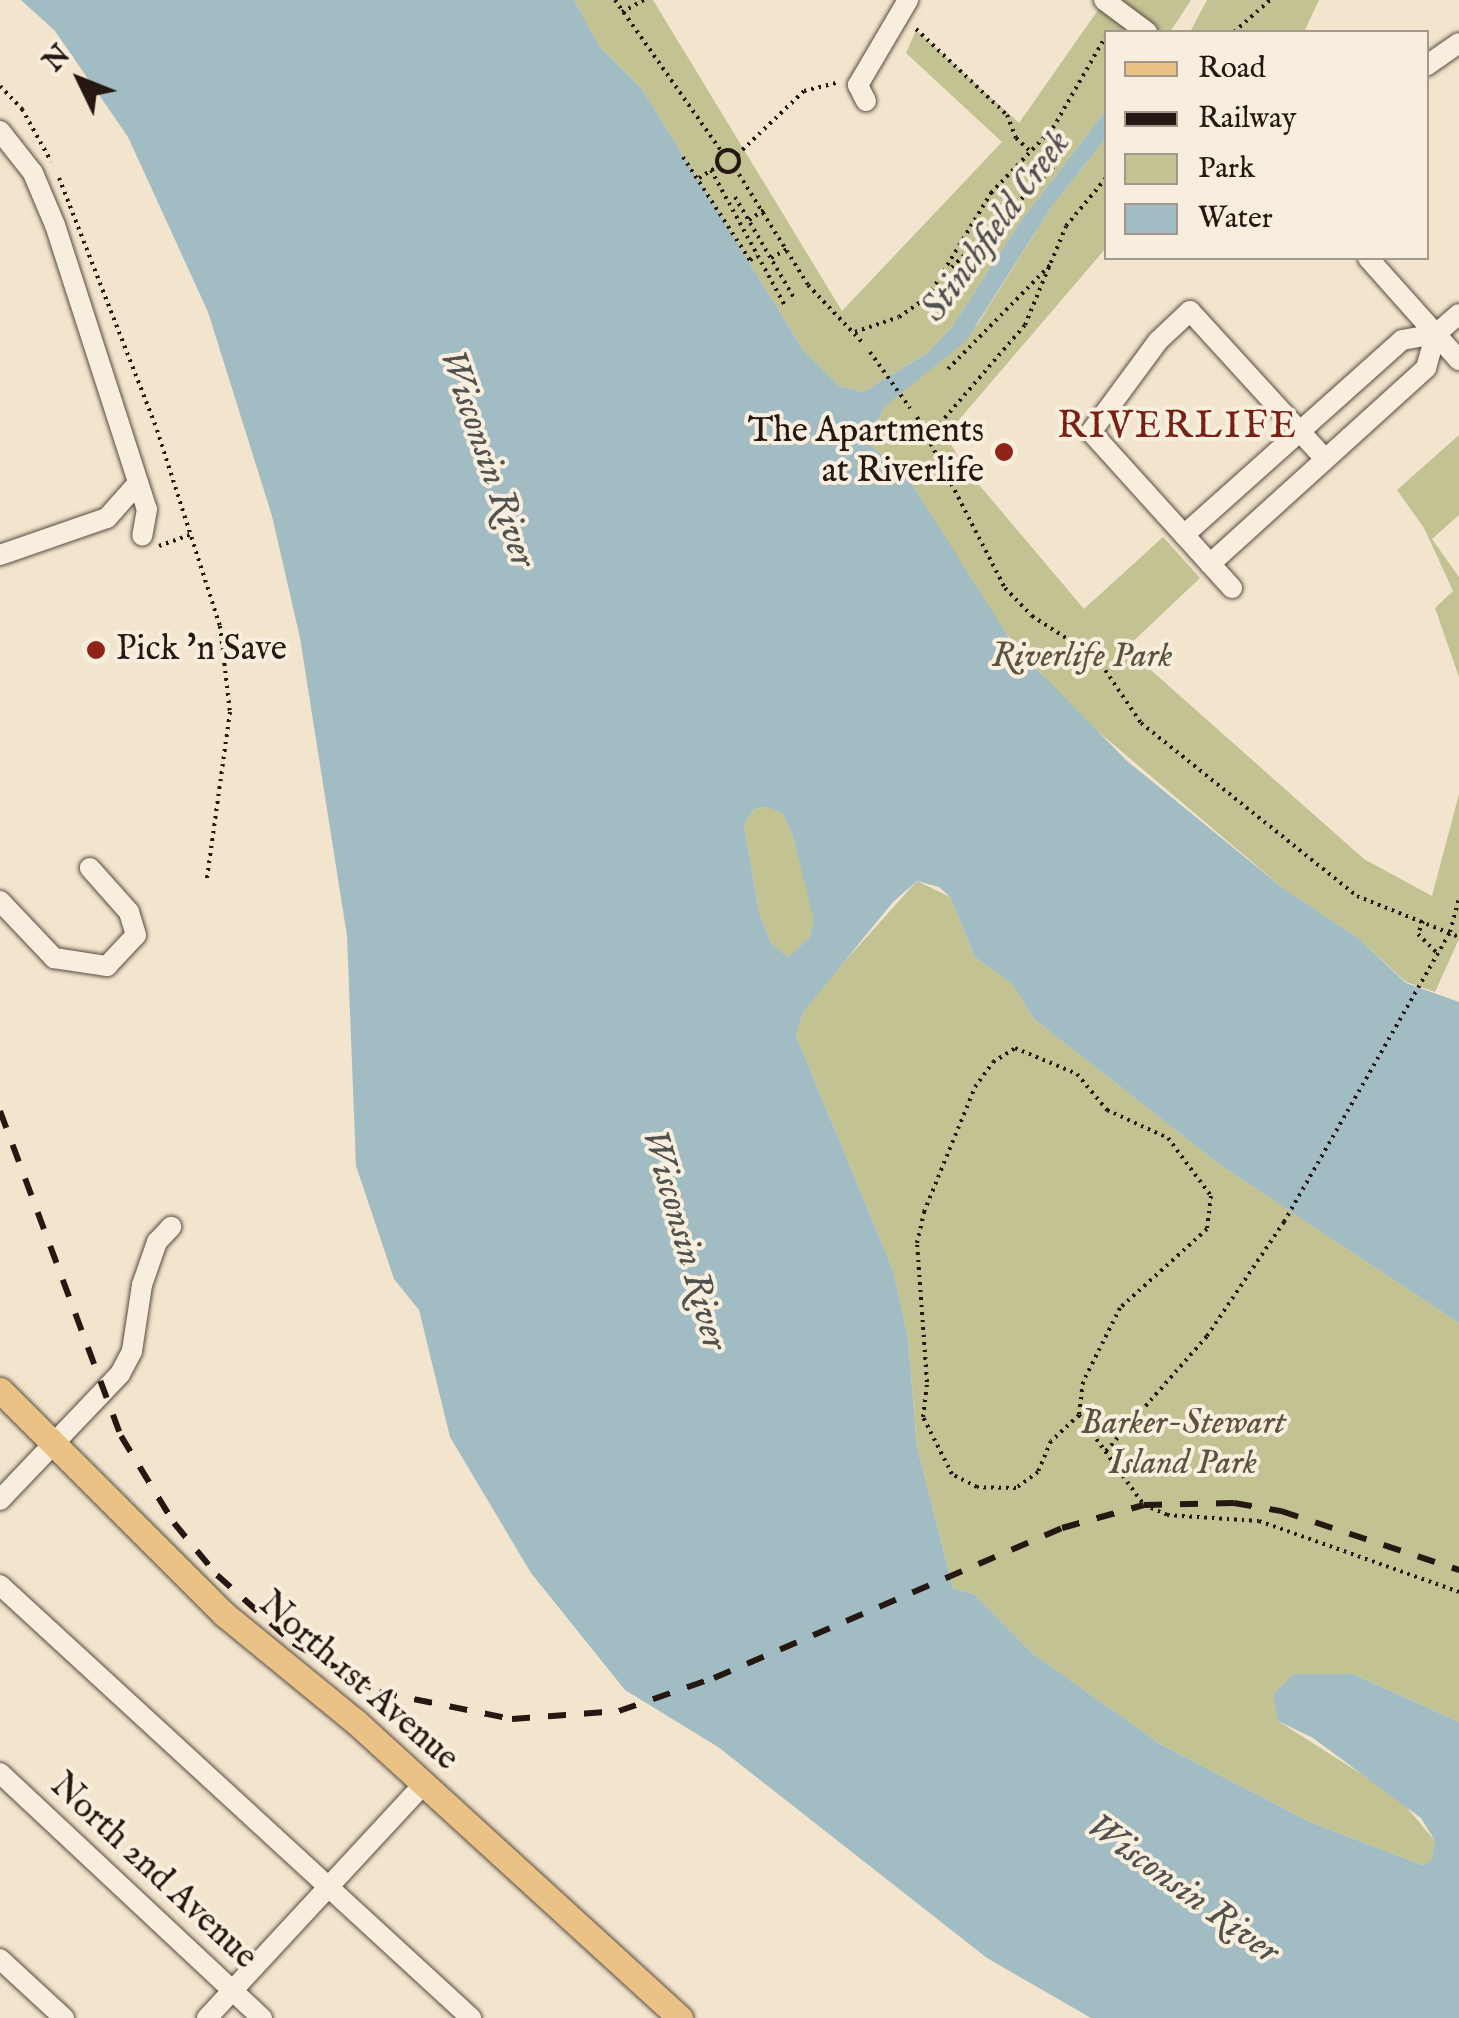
<!DOCTYPE html>
<style>
body{margin:0}
#map{position:relative;width:1459px;height:2018px;overflow:hidden;background:#f3e5cd;font-family:"IM FELL English",serif}
div>[style]{position:absolute}
.green>*{inset:0;background:#c3c293}
.water>*{inset:0;background:#a2bcc3}
.path>*{height:4px;margin-top:-2px;transform-origin:0;background:repeating-linear-gradient(90deg,#251711 0 2.5px,transparent 0 7.5px)}
.path>.ring{margin:-2px;padding:0;box-sizing:content-box;background:none;border:4px solid #251711;border-radius:50%}
.roads{filter:drop-shadow(0 0 2px #584a40) drop-shadow(0 0 2px #584a40)}
.minor>*{height:20px;margin:-10px;padding:0 10px;transform-origin:10px;border-radius:10px;background:#f7eede}
.major>*{height:25px;margin:-12.5px;padding:0 12.5px;transform-origin:12.5px;border-radius:12.5px;background:#eac286}
.rail>*{height:6px;margin-top:-3px;transform-origin:0;background:repeating-linear-gradient(90deg,#251711 0 18px,transparent 0 36px)}
.dots>*{width:28px;height:28px;translate:-50% -50%;box-sizing:border-box;border:5px solid #f7eede;border-radius:50%}
span{translate:-50% -50%;white-space:nowrap;text-align:center;line-height:1.15;-webkit-text-stroke:8px #f7eede;paint-order:stroke}
.poi-label{font-size:35px;color:#251711}
.right{translate:-100% -50%;text-align:right}
.left{translate:0 -50%;text-align:left}
.park-label{font-size:35px;color:#5c533e;font-style:italic}
.street-label{font-size:35px;color:#251711}
.water-label{font-size:38px;color:#51514f;font-style:italic}
.neighbourhood-label{font-size:38px;color:#7a1f14;letter-spacing:2.5px}
.legend{position:absolute;left:1104px;top:30px;width:325px;height:230px;box-sizing:border-box;background:#f7eede;border:2px solid #a3988c;margin:0;padding:12px 18px;list-style:none;font-size:30px;color:#251711}
.legend li{display:flex;align-items:center;gap:20px;height:50px}
.legend b{width:50px;border:2px solid #a3988c}
.north{position:absolute;left:30px;top:30px;width:100px;height:100px;-webkit-text-stroke:8px #f7eede;paint-order:stroke;rotate:313deg;font-size:28px;font-weight:700;line-height:40px;text-align:center;color:#251711}
.north::after{content:'';display:block;margin:auto;width:35px;height:45px;background:#251711;clip-path:polygon(50% 0,100% 100%,50% 72%,0 100%)}
</style>
<div id="map">
<div class="green">
<div style="clip-path:polygon(574px 0,653px 0,842px 311px,1002px 142px,906px 53px,916px 30px,1019px 123px,1105px 0,1191px 0,1170px 32px,1106px 32px,1106px 110px,1020px 222px,952px 327px,927px 353px,863px 392px,839px 386px,804px 351px,642px 89px,600px 47px)"></div>
<div style="clip-path:polygon(1207px 0,1319px 0,1304px 32px,1190px 32px)"></div>
<div style="clip-path:polygon(1106px 138px,1106px 248px,946px 435px,964px 467px,1084px 609px,1163px 537px,1200px 578px,1126px 648px,1364px 859px,1432px 896px,1459px 794px,1459px 939px,1435px 992px,1406px 982px,1358px 938px,1284px 889px,1075px 712px,989px 614px,906px 475px,869px 444px,884px 407px,977px 325px,1052px 206px)"></div>
<div style="clip-path:polygon(1459px 435px,1459px 515px,1432px 539px,1459px 577px,1459px 677px,1435px 608px,1453px 591px,1424px 528px,1397px 490px)"></div>
<div style="clip-path:polygon(766px 807px,782px 811px,792px 833px,815px 921px,810px 937px,788px 957px,771px 943px,759px 912px,744px 825px,754px 809px)"></div>
<div style="clip-path:polygon(917px 881px,950px 897px,975px 957px,1012px 984px,1034px 1019px,1219px 1164px,1459px 1323px,1459px 1722px,1353px 1674px,1278px 1721px,1399px 1798px,1435px 1841px,1431px 1861px,1422px 1865px,1310px 1822px,1160px 1744px,1032px 1653px,974px 1594px,953px 1588px,917px 1447px,908px 1337px,893px 1270px,796px 1036px,803px 1012px,826px 982px)"></div>
</div>
<div class="water">
<div style="clip-path:polygon(evenodd,21px 0,574px 0,600px 47px,642px 89px,804px 351px,839px 386px,863px 392px,927px 353px,952px 327px,1020px 222px,1106px 110px,1106px 138px,1052px 206px,966px 341px,884px 407px,869px 444px,906px 475px,1014px 646px,1126px 760px,1284px 889px,1358px 938px,1406px 983px,1459px 1002px,1459px 1323px,1219px 1164px,1034px 1019px,1012px 984px,975px 957px,950px 897px,939px 887px,917px 881px,893px 902px,803px 1012px,796px 1036px,893px 1270px,908px 1337px,917px 1447px,953px 1588px,974px 1594px,1032px 1653px,1160px 1744px,1310px 1822px,1422px 1865px,1431px 1861px,1435px 1841px,1421px 1818px,1313px 1738px,1278px 1721px,1273px 1695px,1293px 1674px,1353px 1674px,1459px 1722px,1459px 2018px,1091px 2018px,987px 1958px,718px 1747px,625px 1690px,531px 1573px,450px 1437px,419px 1310px,394px 1279px,356px 1166px,347px 936px,300px 638px,272px 516px,208px 312px,128px 137px,55px 31px,21px 0,766px 807px,782px 812px,792px 833px,814px 920px,810px 937px,788px 957px,771px 943px,759px 912px,744px 825px,754px 809px,766px 807px)"></div>
</div>
<div class="path">
<div style="left:615px;top:0;width:186px;rotate:54.9deg"></div>
<div style="left:622px;top:12px;width:25px;rotate:-29deg"></div>
<div style="left:916px;top:29px;width:125px;rotate:43.4deg"></div>
<div style="left:1007px;top:115px;width:25px;rotate:69deg"></div>
<div style="left:1016px;top:138px;width:22px;rotate:43deg"></div>
<div style="left:1234px;top:32px;width:48px;rotate:-41.6deg"></div>
<div style="left:0;top:86px;width:32px;rotate:46deg"></div>
<div style="left:22px;top:109px;width:60px;rotate:60.9deg"></div>
<div class="ring" style="left:717px;top:150px;width:18px;height:18px"></div>
<div style="left:737px;top:155px;width:93px;rotate:-43.7deg"></div>
<div style="left:804px;top:91px;width:36px;rotate:-14deg"></div>
<div style="left:683px;top:157px;width:123px;rotate:57deg"></div>
<div style="left:750px;top:260px;width:8px;rotate:-30deg"></div>
<div style="left:735px;top:168px;width:138px;rotate:58deg"></div>
<div style="left:808px;top:285px;width:81px;rotate:46.5deg"></div>
<div style="left:711px;top:170px;width:153px;rotate:61.4deg"></div>
<div style="left:59px;top:178px;width:270px;rotate:68.7deg"></div>
<div style="left:157px;top:430px;width:206px;rotate:72.2deg"></div>
<div style="left:220px;top:626px;width:87px;rotate:83.4deg"></div>
<div style="left:230px;top:712px;width:168px;rotate:97.9deg"></div>
<div style="left:699px;top:178px;width:22px;rotate:-32deg"></div>
<div style="left:735px;top:197px;width:117px;rotate:59.7deg"></div>
<div style="left:749px;top:220px;width:18px;rotate:-34deg"></div>
<div style="left:771px;top:258px;width:18px;rotate:-29deg"></div>
<div style="left:941px;top:278px;width:158px;rotate:-44.5deg"></div>
<div style="left:1054px;top:167px;width:11px;rotate:-146deg"></div>
<div style="left:855px;top:332px;width:46px;rotate:-18.8deg"></div>
<div style="left:899px;top:317px;width:35px;rotate:-35deg"></div>
<div style="left:928px;top:297px;width:122px;rotate:-58.8deg"></div>
<div style="left:991px;top:193px;width:90px;rotate:-46.4deg"></div>
<div style="left:1053px;top:128px;width:106px;rotate:-60.1deg"></div>
<div style="left:870px;top:352px;width:69px;rotate:54.5deg"></div>
<div style="left:948px;top:369px;width:148px;rotate:-45.5deg"></div>
<div style="left:917px;top:417px;width:192px;rotate:62.8deg"></div>
<div style="left:1005px;top:588px;width:39px;rotate:46deg"></div>
<div style="left:1032px;top:616px;width:77px;rotate:32.9deg"></div>
<div style="left:1097px;top:658px;width:78px;rotate:55.9deg"></div>
<div style="left:1141px;top:723px;width:277px;rotate:38.7deg"></div>
<div style="left:1357px;top:896px;width:110px;rotate:21.9deg"></div>
<div style="left:930px;top:435px;width:145px;rotate:-49.2deg"></div>
<div style="left:1025px;top:325px;width:107px;rotate:-67.5deg"></div>
<div style="left:1066px;top:226px;width:62px;rotate:-50.2deg"></div>
<div style="left:930px;top:435px;width:20px;rotate:9deg"></div>
<div style="left:159px;top:546px;width:35px;rotate:-20deg"></div>
<div style="left:1423px;top:921px;width:14px;rotate:111deg"></div>
<div style="left:1418px;top:934px;width:28px;rotate:45deg"></div>
<div style="left:1079px;top:1415px;width:38px;rotate:137deg"></div>
<div style="left:1051px;top:1441px;width:34px;rotate:113deg"></div>
<div style="left:1038px;top:1472px;width:27px;rotate:144deg"></div>
<div style="left:1016px;top:1488px;width:39px;rotate:-179deg"></div>
<div style="left:977px;top:1487px;width:28px;rotate:-153deg"></div>
<div style="left:952px;top:1474px;width:64px;rotate:-117deg"></div>
<div style="left:923px;top:1417px;width:35px;rotate:-83deg"></div>
<div style="left:927px;top:1382px;width:139px;rotate:-94.1deg"></div>
<div style="left:917px;top:1243px;width:32px;rotate:-77deg"></div>
<div style="left:924px;top:1212px;width:135px;rotate:-67.8deg"></div>
<div style="left:975px;top:1087px;width:31px;rotate:-54deg"></div>
<div style="left:993px;top:1062px;width:26px;rotate:-32deg"></div>
<div style="left:1015px;top:1048px;width:67px;rotate:22.8deg"></div>
<div style="left:1077px;top:1074px;width:47px;rotate:50.2deg"></div>
<div style="left:1107px;top:1110px;width:67px;rotate:24.7deg"></div>
<div style="left:1168px;top:1138px;width:72px;rotate:53.4deg"></div>
<div style="left:1211px;top:1196px;width:33px;rotate:97deg"></div>
<div style="left:1207px;top:1229px;width:118px;rotate:137.8deg"></div>
<div style="left:1120px;top:1308px;width:83px;rotate:116.6deg"></div>
<div style="left:1083px;top:1382px;width:33px;rotate:97deg"></div>
<div style="left:1079px;top:1415px;width:111px;rotate:54.2deg"></div>
<div style="left:1144px;top:1505px;width:25px;rotate:23deg"></div>
<div style="left:1167px;top:1515px;width:92px;rotate:3.7deg"></div>
<div style="left:1259px;top:1521px;width:212px;rotate:19.5deg"></div>
<div style="left:1106px;top:1451px;width:153px;rotate:-48.7deg"></div>
<div style="left:1207px;top:1336px;width:138px;rotate:-56deg"></div>
<div style="left:1284px;top:1222px;width:334px;rotate:-60.2deg"></div>
<div style="left:1450px;top:932px;width:34px;rotate:-75deg"></div>
</div>
<div class="roads">
<div class="minor">
<div style="left:1104px;top:0;width:54px;rotate:36.7deg"></div>
<div style="left:1426px;top:66px;width:40px;rotate:-34.9deg"></div>
<div style="left:866px;top:101px;width:18px;rotate:-117deg"></div>
<div style="left:858px;top:85px;width:99px;rotate:-59.5deg"></div>
<div style="left:0;top:131px;width:53px;rotate:51.8deg"></div>
<div style="left:33px;top:173px;width:56px;rotate:67.1deg"></div>
<div style="left:55px;top:225px;width:299px;rotate:72.1deg"></div>
<div style="left:147px;top:509px;width:27px;rotate:100deg"></div>
<div style="left:1368px;top:258px;width:137px;rotate:48.3deg"></div>
<div style="left:1184px;top:535px;width:292px;rotate:-41.8deg"></div>
<div style="left:1402px;top:340px;width:35px;rotate:-10deg"></div>
<div style="left:1436px;top:334px;width:30px;rotate:-41deg"></div>
<div style="left:0;top:555px;width:113px;rotate:-19.1deg"></div>
<div style="left:107px;top:518px;width:47px;rotate:-48.5deg"></div>
<div style="left:1210px;top:564px;width:292px;rotate:-42.2deg"></div>
<div style="left:1426px;top:368px;width:35px;rotate:-74deg"></div>
<div style="left:1232px;top:588px;width:210px;rotate:-132.1deg"></div>
<div style="left:1091px;top:432px;width:113px;rotate:-53.6deg"></div>
<div style="left:1158px;top:341px;width:44px;rotate:-43.2deg"></div>
<div style="left:1190px;top:311px;width:200px;rotate:47.6deg"></div>
<div style="left:0;top:901px;width:79px;rotate:46.5deg"></div>
<div style="left:54px;top:958px;width:54px;rotate:8.6deg"></div>
<div style="left:107px;top:966px;width:42px;rotate:-46.9deg"></div>
<div style="left:136px;top:935px;width:24px;rotate:-107deg"></div>
<div style="left:129px;top:912px;width:59px;rotate:-131.6deg"></div>
<div style="left:0;top:1500px;width:174px;rotate:-46.4deg"></div>
<div style="left:120px;top:1374px;width:26px;rotate:-62deg"></div>
<div style="left:132px;top:1351px;width:67px;rotate:-81.4deg"></div>
<div style="left:142px;top:1285px;width:46px;rotate:-70.8deg"></div>
<div style="left:157px;top:1242px;width:21px;rotate:-47deg"></div>
<div style="left:0;top:1585px;width:640px;rotate:42.59deg"></div>
<div style="left:0;top:1773px;width:359px;rotate:43.1deg"></div>
<div style="left:0;top:1959px;width:87px;rotate:42.7deg"></div>
<div style="left:207px;top:2018px;width:319px;rotate:-47.2deg"></div>
</div>
<div class="major">
<div style="left:0;top:1390px;width:317px;rotate:45deg"></div>
<div style="left:224px;top:1614px;width:171px;rotate:39.3deg"></div>
<div style="left:356px;top:1722px;width:439px;rotate:42.4deg"></div>
</div>
</div>
<div class="rail">
<div style="left:0;top:1111px;width:347px;rotate:69.6deg"></div>
<div style="left:121px;top:1436px;width:102px;rotate:58.7deg"></div>
<div style="left:174px;top:1523px;width:67px;rotate:50.4deg"></div>
<div style="left:217px;top:1575px;width:102px;rotate:41.8deg"></div>
<div style="left:293px;top:1643px;width:99px;rotate:29.7deg"></div>
<div style="left:379px;top:1692px;width:136px;rotate:11.5deg"></div>
<div style="left:512px;top:1719px;width:107px;rotate:-4.3deg"></div>
<div style="left:619px;top:1711px;width:101px;rotate:-19.2deg"></div>
<div style="left:714px;top:1678px;width:379px;rotate:-23.3deg"></div>
<div style="left:1062px;top:1528px;width:85px;rotate:-15.7deg"></div>
<div style="left:1144px;top:1505px;width:90px;rotate:-1.3deg"></div>
<div style="left:1234px;top:1503px;width:48px;rotate:9.7deg"></div>
<div style="left:1281px;top:1511px;width:188px;rotate:18.3deg"></div>
</div>
<div class="dots">
<div style="left:1004px;top:452px;background:#8f2418"></div>
<div style="left:96px;top:650px;background:#8f2418"></div>
</div>
<div class="poi-label">
<span class="right" style="left:984px;top:452px">The Apartments<br>at Riverlife</span>
<span class="left" style="left:116px;top:650px">Pick 'n Save</span>
</div>
<div class="park-label">
<span style="left:1082px;top:657px">Riverlife Park</span>
<span style="left:1183px;top:1444px">Barker-Stewart<br>Island Park</span>
</div>
<div class="street-label">
<span style="left:358px;top:1682px;rotate:41deg">North 1st Avenue</span>
<span style="left:153px;top:1872px;rotate:43deg">North 2nd Avenue</span>
</div>
<div class="water-label">
<span style="left:997px;top:227px;rotate:-54deg">Stinchfield Creek</span>
<span style="left:486px;top:459px;rotate:71deg">Wisconsin River</span>
<span style="left:683px;top:1240px;rotate:74deg">Wisconsin River</span>
<span style="left:1182px;top:1890px;rotate:36deg">Wisconsin River</span>
</div>
<div class="neighbourhood-label">
<span style="left:1178px;top:428px">RIVERLIFE</span>
</div>
<ul class="legend">
<li><b style="height:12px;background:#eac286"></b>Road</li>
<li><b style="height:12px;background:#251711"></b>Railway</li>
<li><b style="height:28px;background:#c3c293"></b>Park</li>
<li><b style="height:28px;background:#a2bcc3"></b>Water</li>
</ul>
<div class="north">N</div>
</div>
